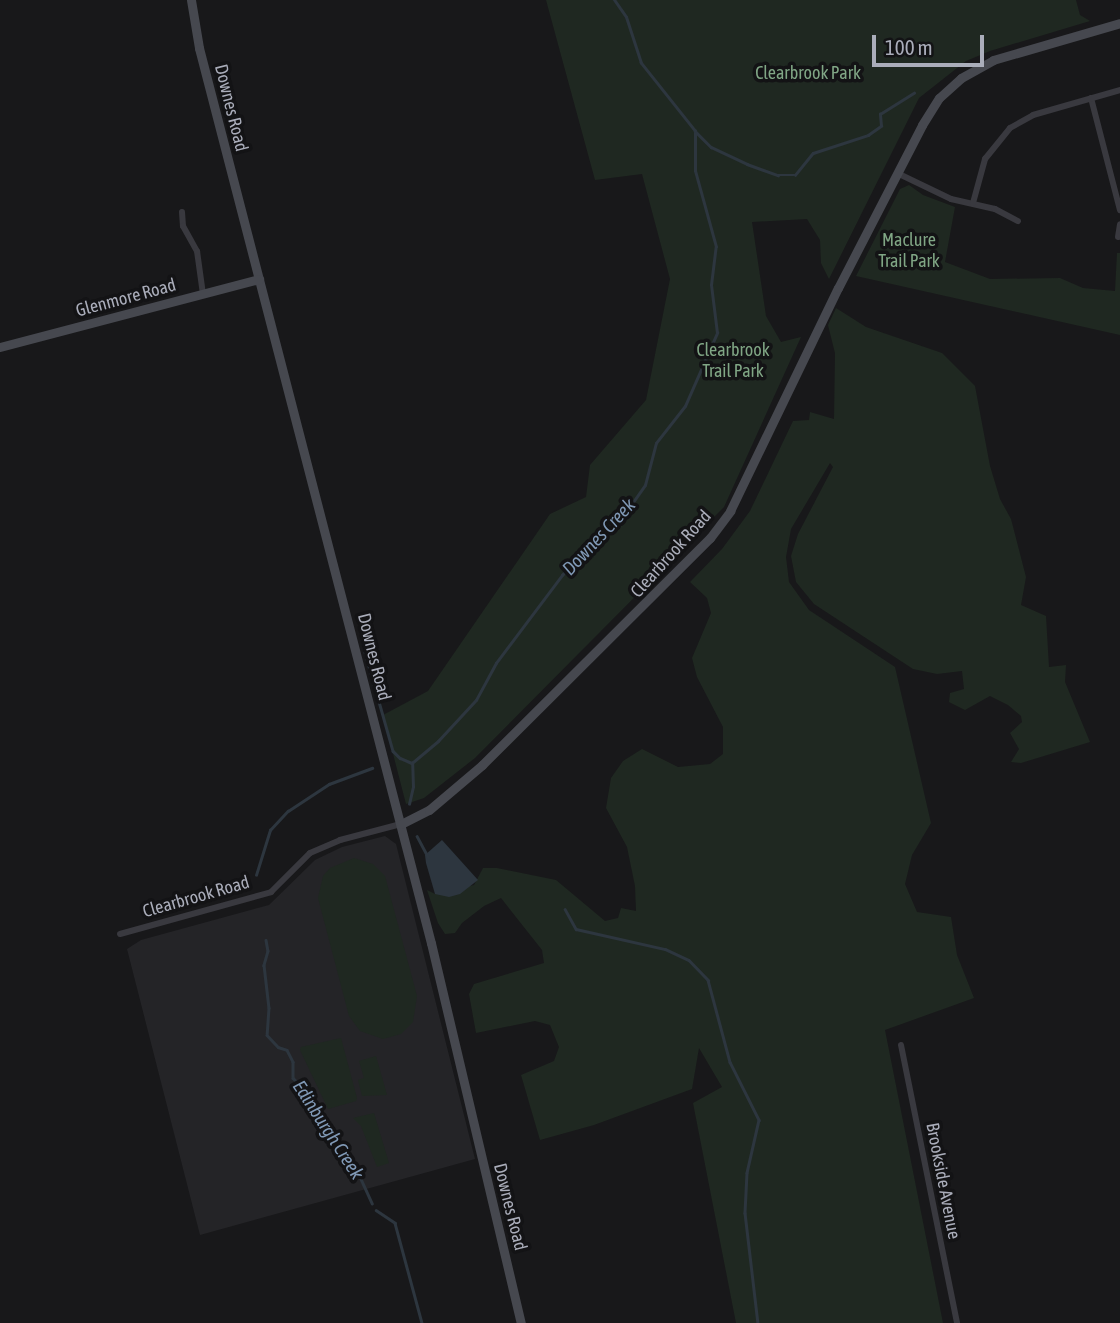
<!DOCTYPE html>
<style>
body{margin:0}
#map{position:relative;width:1120px;height:1323px;overflow:hidden;background:#18181a;font-family:"Asap Condensed",sans-serif}
div>[style]{position:absolute}
.built>*{inset:0;background:#242427}
.green>*{inset:0;background:#1f2821}
.water>*{inset:0;background:#2d363f}
.stream>*{height:2.5px;margin:-1.25px;padding:0 1.25px;transform-origin:1.25px;border-radius:1.25px;background:#2d363f}
.street>*{height:6px;margin:-3px;padding:0 3px;transform-origin:3px;border-radius:3px;background:#39393f}
.secondary>*{height:9px;margin:-4.5px;padding:0 4.5px;transform-origin:4.5px;border-radius:4.5px;background:#46484f}
span{translate:-50% -50%;white-space:nowrap;text-align:center;line-height:1.15;-webkit-text-stroke:7px #131315;paint-order:stroke}
.park-label{font-size:18px;color:#80a685}
.street-label{font-size:18px;color:#aaadba}
.water-label{font-size:19px;color:#8099b6;font-style:italic}
.scale{position:absolute;left:872px;top:35px;width:112px;height:32px;box-sizing:border-box;border:4px solid #aaadba;border-top:0;padding-left:9px;font-size:21px;line-height:24px;white-space:nowrap;color:#aaadba;-webkit-text-stroke:5px #131315;paint-order:stroke}
</style>
<div id="map">
<div class="built">
<div style="clip-path:polygon(385px 836px,396px 844px,475px 1159px,200px 1235px,127px 949px,141px 940px,269px 905px,315px 860px,342px 847px)"></div>
</div>
<div class="green">
<div style="clip-path:polygon(546px 0,1076px 0,1080px 15px,1090px 21px,990px 51px,966px 61px,919px 98px,829px 279px,821px 263px,820px 240px,807px 219px,752px 222px,766px 316px,781px 342px,801px 337px,724px 507px,475px 758px,424px 798px,406px 804px,383px 715px,428px 691px,550px 514px,586px 497px,590px 465px,646px 400px,670px 279px,642px 174px,595px 180px)"></div>
<div style="clip-path:polygon(909px 185px,923px 195px,955px 207px,945px 262px,990px 279px,1060px 278px,1083px 288px,1115px 291px,1117px 253px,1120px 253px,1120px 335px,856px 276px,900px 189px)"></div>
<div style="clip-path:polygon(836px 308px,866px 327px,942px 353px,975px 386px,990px 466px,1000px 499px,1011px 519px,1026px 577px,1021px 605px,1046px 616px,1049px 667px,1066px 665px,1065px 682px,1090px 742px,1021px 763px,1011px 762px,1019px 749px,1010px 733px,1022px 722px,1021px 716px,1008px 705px,990px 696px,965px 710px,949px 702px,950px 693px,964px 689px,962px 671px,937px 674px,913px 669px,814px 604px,796px 582px,791px 556px,798px 534px,833px 467px,830px 463px,791px 529px,786px 557px,789px 582px,809px 610px,895px 667px,931px 823px,912px 855px,905px 884px,917px 912px,951px 917px,957px 955px,974px 998px,885px 1030px,943px 1323px,736px 1323px,693px 1103px,722px 1087px,699px 1048px,692px 1089px,594px 1125px,540px 1140px,521px 1075px,554px 1061px,559px 1047px,550px 1025px,535px 1021px,476px 1033px,469px 994px,474px 984px,544px 963px,542px 950px,501px 898px,484px 906px,462px 923px,455px 933px,445px 934px,438px 923px,427px 890px,435px 894px,474px 885px,483px 868px,497px 868px,556px 880px,605px 921px,618px 918px,621px 908px,636px 911px,635px 886px,627px 847px,606px 808px,611px 778px,623px 761px,642px 749px,678px 767px,710px 764px,723px 754px,723px 727px,697px 677px,692px 658px,711px 613px,707px 598px,690px 582px,722px 549px,750px 511px,793px 421px,809px 420px,810px 412px,834px 419px,835px 353px,828px 325px)"></div>
<div style="clip-path:polygon(354px 858px,373px 864px,385px 876px,417px 996px,413px 1022px,401px 1034px,383px 1039px,360px 1031px,349px 1016px,318px 898px,323px 876px,330px 868px)"></div>
<div style="clip-path:polygon(341px 1038px,357px 1098px,356px 1101px,328px 1109px,300px 1050px,301px 1047px)"></div>
<div style="clip-path:polygon(376px 1056px,387px 1095px,362px 1096px,358px 1080px,364px 1078px,359px 1061px)"></div>
<div style="clip-path:polygon(374px 1113px,389px 1163px,377px 1167px,361px 1126px,353px 1118px)"></div>
</div>
<div class="water">
<div style="clip-path:polygon(442px 840px,478px 880px,460px 894px,449px 897px,435px 894px,426px 863px,425px 855px)"></div>
</div>
<div class="stream">
<div style="left:695px;top:131px;width:23px;rotate:45deg"></div>
<div style="left:711px;top:147px;width:40px;rotate:25deg"></div>
<div style="left:747px;top:164px;width:33px;rotate:20deg"></div>
<div style="left:778px;top:175px;width:17px"></div>
<div style="left:795px;top:175px;width:28px;rotate:-51deg"></div>
<div style="left:813px;top:153px;width:58px;rotate:-18.1deg"></div>
<div style="left:868px;top:135px;width:16px;rotate:-35deg"></div>
<div style="left:881px;top:126px;width:12px;rotate:-95deg"></div>
<div style="left:880px;top:114px;width:40px;rotate:-32deg"></div>
<div style="left:365px;top:652px;width:103px;rotate:74.2deg"></div>
<div style="left:393px;top:751px;width:10px;rotate:45deg"></div>
<div style="left:400px;top:758px;width:13px;rotate:23deg"></div>
<div style="left:412px;top:763px;width:34px;rotate:-40deg"></div>
<div style="left:438px;top:741px;width:56px;rotate:-47.2deg"></div>
<div style="left:476px;top:700px;width:42px;rotate:-61.6deg"></div>
<div style="left:496px;top:663px;width:110px;rotate:-53.1deg"></div>
<div style="left:562px;top:575px;width:98px;rotate:-45.4deg"></div>
<div style="left:631px;top:505px;width:24px;rotate:-55deg"></div>
<div style="left:645px;top:485px;width:43px;rotate:-75.3deg"></div>
<div style="left:656px;top:443px;width:47px;rotate:-51.9deg"></div>
<div style="left:685px;top:406px;width:80px;rotate:-66.3deg"></div>
<div style="left:717px;top:333px;width:48px;rotate:-97.1deg"></div>
<div style="left:711px;top:285px;width:38px;rotate:-83deg"></div>
<div style="left:716px;top:247px;width:79px;rotate:-105.4deg"></div>
<div style="left:695px;top:171px;width:40px;rotate:-90deg"></div>
<div style="left:695px;top:131px;width:87px;rotate:-128.5deg"></div>
<div style="left:641px;top:63px;width:48px;rotate:-108.1deg"></div>
<div style="left:626px;top:17px;width:21px;rotate:-125deg"></div>
<div style="left:409px;top:804px;width:17px;rotate:-77deg"></div>
<div style="left:413px;top:787px;width:24px;rotate:-92deg"></div>
<div style="left:417px;top:836px;width:24px;rotate:62deg"></div>
<div style="left:256px;top:875px;width:47px;rotate:-72.7deg"></div>
<div style="left:270px;top:830px;width:26px;rotate:-47deg"></div>
<div style="left:288px;top:811px;width:49px;rotate:-33.4deg"></div>
<div style="left:329px;top:784px;width:46px;rotate:-20.4deg"></div>
<div style="left:565px;top:909px;width:23px;rotate:61deg"></div>
<div style="left:576px;top:929px;width:91px;rotate:12.7deg"></div>
<div style="left:665px;top:949px;width:26px;rotate:25deg"></div>
<div style="left:689px;top:960px;width:28px;rotate:46deg"></div>
<div style="left:708px;top:980px;width:85px;rotate:75deg"></div>
<div style="left:730px;top:1062px;width:65px;rotate:63.4deg"></div>
<div style="left:759px;top:1120px;width:54px;rotate:102.8deg"></div>
<div style="left:747px;top:1173px;width:40px;rotate:92.9deg"></div>
<div style="left:745px;top:1213px;width:111px;rotate:83.3deg"></div>
<div style="left:266px;top:940px;width:11px;rotate:80deg"></div>
<div style="left:268px;top:951px;width:15px;rotate:106deg"></div>
<div style="left:264px;top:965px;width:43px;rotate:83.4deg"></div>
<div style="left:269px;top:1008px;width:27px;rotate:94deg"></div>
<div style="left:267px;top:1035px;width:16px;rotate:47deg"></div>
<div style="left:278px;top:1047px;width:9px;rotate:18deg"></div>
<div style="left:287px;top:1050px;width:13px;rotate:63deg"></div>
<div style="left:293px;top:1062px;width:16px;rotate:90deg"></div>
<div style="left:293px;top:1078px;width:23px;rotate:45deg"></div>
<div style="left:309px;top:1094px;width:76px;rotate:56.3deg"></div>
<div style="left:351px;top:1157px;width:51px;rotate:65.5deg"></div>
<div style="left:376px;top:1210px;width:23px;rotate:34deg"></div>
<div style="left:395px;top:1223px;width:104px;rotate:74.9deg"></div>
</div>
<div class="street">
<div style="left:1091px;top:98px;width:116px;rotate:75.5deg"></div>
<div style="left:897px;top:173px;width:60px;rotate:25.7deg"></div>
<div style="left:951px;top:199px;width:45px;rotate:12.8deg"></div>
<div style="left:995px;top:209px;width:26px;rotate:28deg"></div>
<div style="left:973px;top:203px;width:46px;rotate:-74.7deg"></div>
<div style="left:985px;top:159px;width:40px;rotate:-51deg"></div>
<div style="left:1010px;top:128px;width:26px;rotate:-29deg"></div>
<div style="left:1033px;top:115px;width:91px;rotate:-16deg"></div>
<div style="left:182px;top:212px;width:14px;rotate:86deg"></div>
<div style="left:183px;top:226px;width:29px;rotate:61deg"></div>
<div style="left:197px;top:251px;width:43px;rotate:82.1deg"></div>
<div style="left:1118px;top:237px;width:13px;rotate:-81deg"></div>
<div style="left:120px;top:934px;width:157px;rotate:-15.5deg"></div>
<div style="left:271px;top:892px;width:55px;rotate:-45deg"></div>
<div style="left:310px;top:853px;width:33px;rotate:-23deg"></div>
<div style="left:340px;top:840px;width:63px;rotate:-14.7deg"></div>
<div style="left:901px;top:1045px;width:284px;rotate:78.6deg"></div>
</div>
<div class="secondary">
<div style="left:191px;top:0;width:49px;rotate:80.5deg"></div>
<div style="left:199px;top:48px;width:925px;rotate:75.47deg"></div>
<div style="left:431px;top:943px;width:391px;rotate:76.7deg"></div>
<div style="left:0;top:347px;width:268px;rotate:-14.7deg"></div>
<div style="left:401px;top:824px;width:31px;rotate:-27deg"></div>
<div style="left:429px;top:810px;width:70px;rotate:-40.3deg"></div>
<div style="left:482px;top:765px;width:322px;rotate:-44.9deg"></div>
<div style="left:710px;top:538px;width:34px;rotate:-53deg"></div>
<div style="left:730px;top:511px;width:248px;rotate:-64.2deg"></div>
<div style="left:838px;top:288px;width:183px;rotate:-62.7deg"></div>
<div style="left:922px;top:125px;width:32px;rotate:-58deg"></div>
<div style="left:939px;top:98px;width:30px;rotate:-42deg"></div>
<div style="left:961px;top:78px;width:37px;rotate:-29deg"></div>
<div style="left:993px;top:60px;width:132px;rotate:-16.2deg"></div>
</div>
<div class="park-label">
<span style="left:808px;top:73px">Clearbrook Park</span>
<span style="left:909px;top:251px">Maclure<br>Trail Park</span>
<span style="left:733px;top:361px">Clearbrook<br>Trail Park</span>
</div>
<div class="street-label">
<span style="left:231px;top:108px;rotate:76deg">Downes Road</span>
<span style="left:126px;top:298px;rotate:-15deg">Glenmore Road</span>
<span style="left:671px;top:554px;rotate:-48deg">Clearbrook Road</span>
<span style="left:374px;top:657px;rotate:76deg">Downes Road</span>
<span style="left:196px;top:897px;rotate:-16deg">Clearbrook Road</span>
<span style="left:943px;top:1181px;rotate:79deg">Brookside Avenue</span>
<span style="left:510px;top:1207px;rotate:76deg">Downes Road</span>
</div>
<div class="water-label">
<span style="left:599px;top:537px;rotate:-47deg">Downes Creek</span>
<span style="left:328px;top:1130px;rotate:57deg">Edinburgh Creek</span>
</div>
<div class="scale">100 m</div>
</div>
